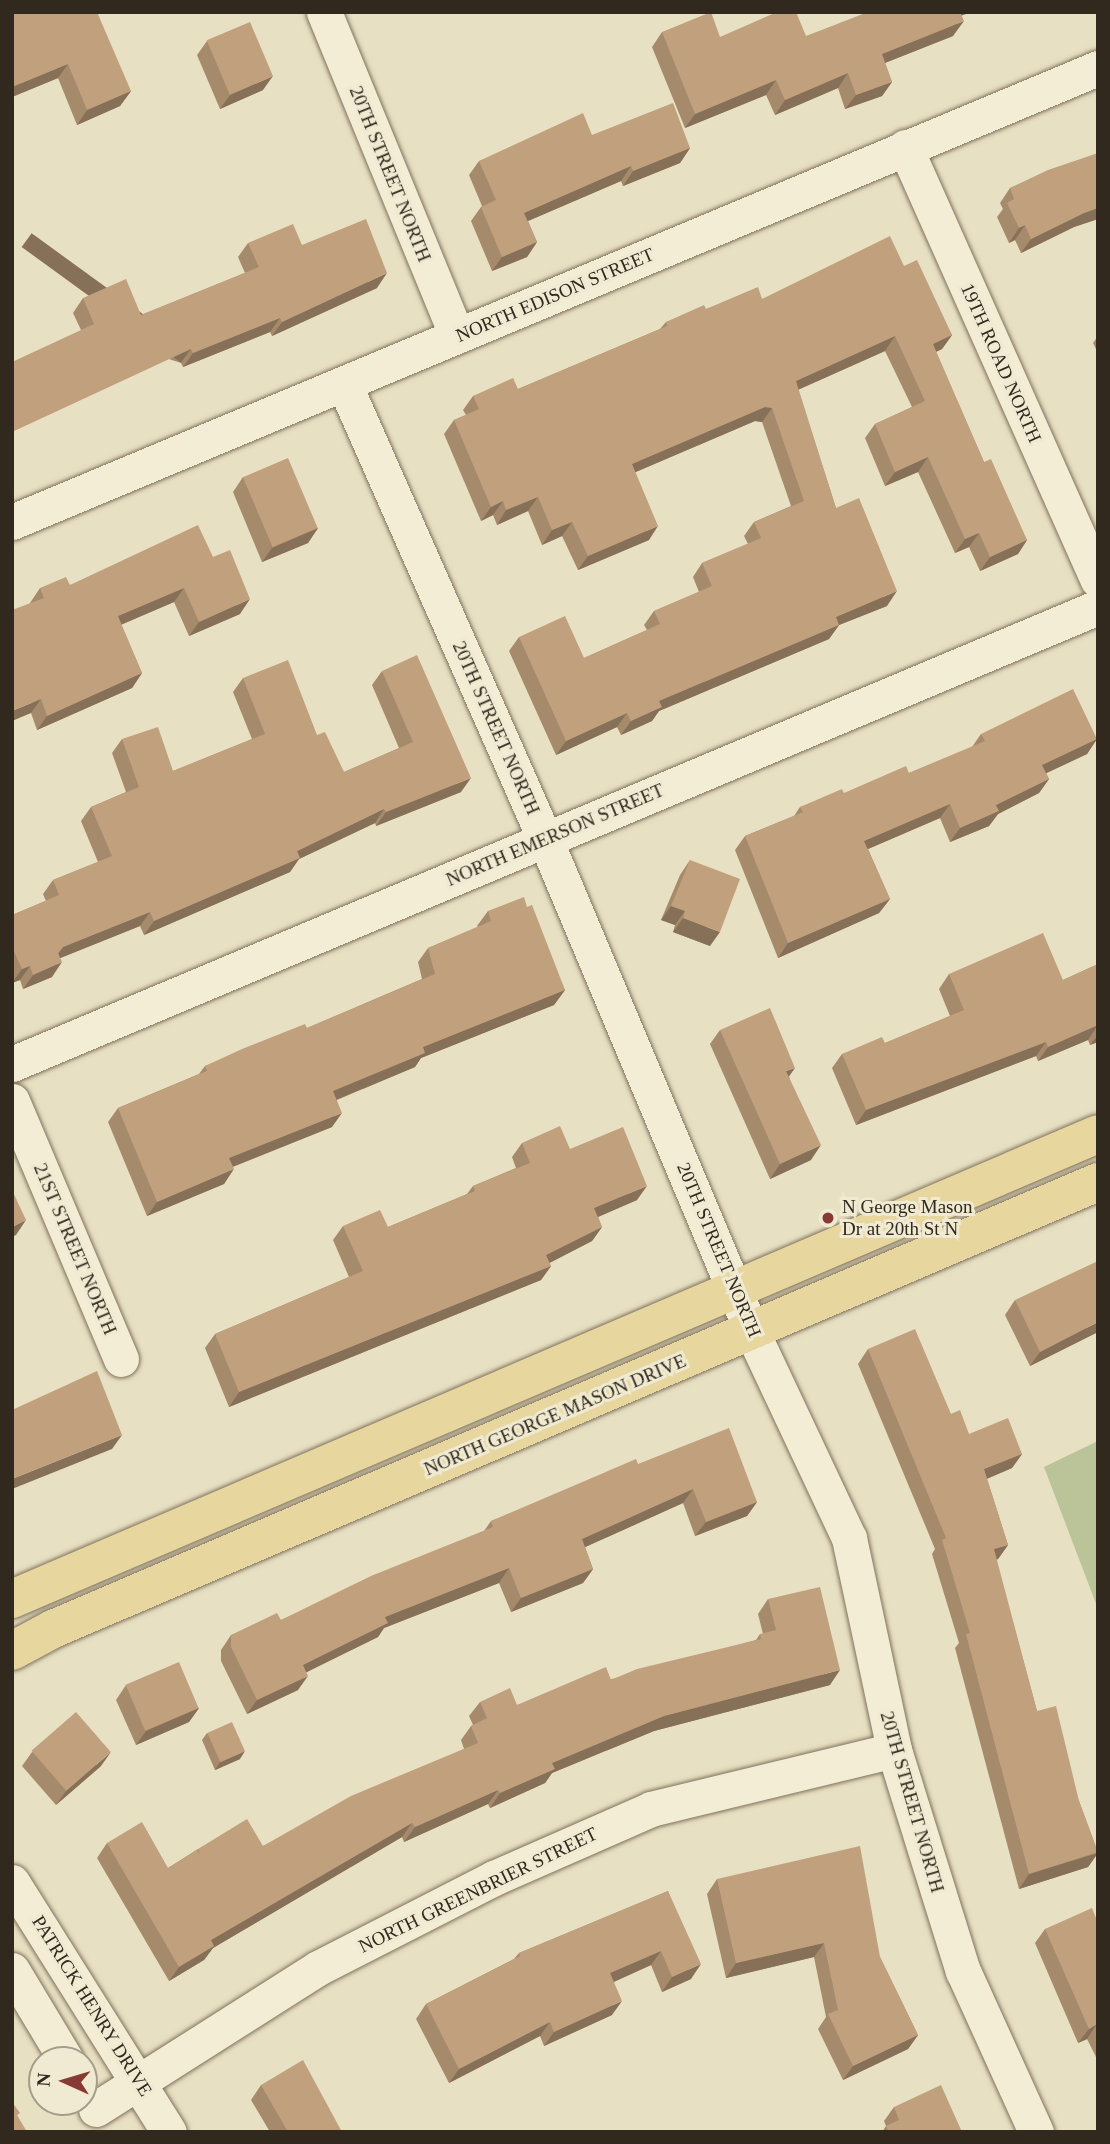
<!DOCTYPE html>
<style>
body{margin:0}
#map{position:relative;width:1110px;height:2144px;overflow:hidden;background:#e8e0c3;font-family:Georgia,serif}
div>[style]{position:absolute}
.green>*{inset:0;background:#bbc498}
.roads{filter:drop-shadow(0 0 2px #80725c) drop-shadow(0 0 2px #80725c)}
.minor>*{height:35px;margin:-17.5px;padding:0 17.5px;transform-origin:17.5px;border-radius:17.5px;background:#f4edd5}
.major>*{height:38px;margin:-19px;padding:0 19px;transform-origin:19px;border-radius:19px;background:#e7d79f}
.wall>*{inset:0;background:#a68a6c}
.shaded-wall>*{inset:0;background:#877058;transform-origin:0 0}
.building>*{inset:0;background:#c1a07d;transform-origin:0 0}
.dots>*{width:19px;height:19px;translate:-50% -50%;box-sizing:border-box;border:4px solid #f0ead2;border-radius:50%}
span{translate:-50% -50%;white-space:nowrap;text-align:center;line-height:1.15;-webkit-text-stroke:6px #f0ead2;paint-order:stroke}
.street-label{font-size:19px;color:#31291e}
.poi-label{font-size:19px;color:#31291e}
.left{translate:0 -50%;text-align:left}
.frame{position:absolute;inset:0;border:14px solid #31291e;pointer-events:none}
.north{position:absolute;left:28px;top:2046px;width:70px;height:70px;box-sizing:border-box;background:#f0ead2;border:2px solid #a49d8a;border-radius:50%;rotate:274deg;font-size:19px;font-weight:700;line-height:28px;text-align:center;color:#31291e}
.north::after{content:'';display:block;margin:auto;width:24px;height:32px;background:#873b34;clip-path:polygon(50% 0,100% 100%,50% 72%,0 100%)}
</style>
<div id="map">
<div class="green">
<div style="clip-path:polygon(1098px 1441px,1098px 1609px,1044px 1467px)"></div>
</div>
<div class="roads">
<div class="minor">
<div style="left:324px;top:12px;width:350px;rotate:67.7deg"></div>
<div style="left:905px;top:147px;width:474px;rotate:66deg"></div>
<div style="left:345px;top:386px;width:495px;rotate:66.2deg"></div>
<div style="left:545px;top:839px;width:535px;rotate:67.22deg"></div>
<div style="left:752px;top:1332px;width:228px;rotate:64.8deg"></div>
<div style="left:849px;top:1538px;width:217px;rotate:78deg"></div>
<div style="left:894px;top:1750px;width:232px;rotate:72.7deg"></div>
<div style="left:963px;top:1971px;width:177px;rotate:65.6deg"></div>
<div style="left:12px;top:522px;width:1177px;rotate:-22.69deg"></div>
<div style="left:12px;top:1064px;width:1178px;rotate:-22.82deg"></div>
<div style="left:12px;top:1101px;width:280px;rotate:67.1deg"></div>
<div style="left:12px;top:1882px;width:295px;rotate:57.9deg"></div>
<div style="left:12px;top:1970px;width:105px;rotate:59deg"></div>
<div style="left:96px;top:2109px;width:263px;rotate:-32.4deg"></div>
<div style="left:318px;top:1968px;width:198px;rotate:-27.1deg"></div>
<div style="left:494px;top:1878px;width:171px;rotate:-23.7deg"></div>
<div style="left:651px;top:1809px;width:250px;rotate:-13.6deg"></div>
</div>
<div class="major">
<div style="left:12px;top:1599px;width:1181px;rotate:-23.18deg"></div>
<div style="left:12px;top:1651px;width:47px;rotate:-28.2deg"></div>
<div style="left:53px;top:1629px;width:1137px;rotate:-23.16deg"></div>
</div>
</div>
<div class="wall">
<div style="clip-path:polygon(12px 12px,131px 91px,120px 106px,77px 125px,58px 78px,12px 97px)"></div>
<div style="clip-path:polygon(961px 16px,953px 36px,885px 63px,892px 82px,882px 96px,845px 109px,838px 88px,775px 115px,766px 95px,685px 128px,652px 47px,662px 32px,720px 37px,806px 36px)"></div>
<div style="clip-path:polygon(207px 41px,263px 90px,220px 109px,197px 55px)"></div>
<div style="clip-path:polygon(592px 135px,690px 148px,680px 163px,623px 186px,621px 181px,528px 221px,537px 242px,527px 257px,492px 271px,471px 221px,481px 207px,482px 206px,469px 175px,479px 161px)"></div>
<div style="clip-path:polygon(1098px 153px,1098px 219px,1074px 227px,1021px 253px,1015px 240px,1009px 243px,997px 217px,1003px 209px,1000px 203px,1010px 188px)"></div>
<div style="clip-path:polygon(248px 243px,302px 245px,377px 288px,272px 336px,270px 332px,183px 367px,181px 363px,81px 330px,73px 313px,83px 298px,141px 315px,245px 273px,238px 257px)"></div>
<div style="clip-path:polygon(904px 266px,952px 335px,942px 349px,936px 352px,984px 462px,1027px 540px,1018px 554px,980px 571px,969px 547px,955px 553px,918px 472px,885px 486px,865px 438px,875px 424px,912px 407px,885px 351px,798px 390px,836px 508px,887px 606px,839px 625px,829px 639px,659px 711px,652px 721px,621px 735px,617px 727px,556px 755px,509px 651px,519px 637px,584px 658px,647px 630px,644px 625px,654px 611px,699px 592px,693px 577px,702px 563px,748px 544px,744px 536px,754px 522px,791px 506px,762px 422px,755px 421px,635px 472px,649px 540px,578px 570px,562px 536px,542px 545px,528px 511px,497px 525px,493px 515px,481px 521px,444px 434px,454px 420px,466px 415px,463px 410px,473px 396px,518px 389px,660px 329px,666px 322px,706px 309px,762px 299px)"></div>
<div style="clip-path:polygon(1098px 336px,1098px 353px,1093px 343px)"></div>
<div style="clip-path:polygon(243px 477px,318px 528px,308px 543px,262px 562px,233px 492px)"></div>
<div style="clip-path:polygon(213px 557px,240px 614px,189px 636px,174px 602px,121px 625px,142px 673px,132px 688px,37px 730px,31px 713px,30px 603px,40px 588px,70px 585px)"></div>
<div style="clip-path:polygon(382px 671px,461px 792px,376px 826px,375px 823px,299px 859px,290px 872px,144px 935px,140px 926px,60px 958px,52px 977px,23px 989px,20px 980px,12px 983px,12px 915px,46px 901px,43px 894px,53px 880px,98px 862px,81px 821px,91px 807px,126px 792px,112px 753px,122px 739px,173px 771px,252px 739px,233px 692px,243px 678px,317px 735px,344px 772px,399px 748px,372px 685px)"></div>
<div style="clip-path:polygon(981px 734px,1097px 739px,1087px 754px,1046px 773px,1049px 779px,1039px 793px,998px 814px,989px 826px,950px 842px,940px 818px,868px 849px,890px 899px,879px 913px,778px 958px,735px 850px,745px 836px,794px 816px,800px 807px,909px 773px,972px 747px)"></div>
<div style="clip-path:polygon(690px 860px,710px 946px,673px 932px,675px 925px,661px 920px,680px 875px)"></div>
<div style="clip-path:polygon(527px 907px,565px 990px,554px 1005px,421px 1058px,415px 1067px,337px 1100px,332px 1127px,233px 1167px,224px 1184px,147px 1216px,108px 1122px,118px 1108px,199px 1074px,205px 1066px,307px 1028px,422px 979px,418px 962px,428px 948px,478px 927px,477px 926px,488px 911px)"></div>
<div style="clip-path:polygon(1098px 964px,1098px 1042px,1090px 1045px,1088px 1040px,1038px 1061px,1036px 1056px,856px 1125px,832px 1068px,842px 1054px,885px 1043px,950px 1016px,939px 989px,949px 974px,1063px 980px)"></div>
<div style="clip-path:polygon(720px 1030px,789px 1076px,811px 1160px,770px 1179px,710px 1044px)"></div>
<div style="clip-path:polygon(522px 1143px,570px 1149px,637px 1200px,598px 1217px,602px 1227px,592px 1241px,549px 1263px,551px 1266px,541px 1280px,229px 1407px,205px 1348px,215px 1334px,349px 1277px,333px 1240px,343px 1226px,388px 1227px,467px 1194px,473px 1186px,516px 1168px,512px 1157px)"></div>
<div style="clip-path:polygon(1015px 1300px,1098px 1332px,1030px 1366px,1005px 1315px)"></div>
<div style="clip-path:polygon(868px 1349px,951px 1414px,969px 1434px,1022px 1454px,1012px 1468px,987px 1479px,1008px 1545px,998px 1559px,996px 1560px,1037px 1711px,1079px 1801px,1098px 1853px,1088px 1867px,1019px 1889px,955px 1648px,959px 1643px,932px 1554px,935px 1549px,858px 1364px)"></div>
<div style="clip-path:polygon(638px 1464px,757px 1502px,747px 1516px,695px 1536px,683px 1503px,585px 1547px,593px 1569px,583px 1583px,511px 1612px,499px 1583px,384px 1628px,378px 1637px,306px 1672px,298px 1690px,247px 1714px,221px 1661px,221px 1650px,231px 1635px,281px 1620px,484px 1531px,491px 1521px)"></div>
<div style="clip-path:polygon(768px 1599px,830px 1685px,654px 1731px,552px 1773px,545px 1783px,490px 1808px,488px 1804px,404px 1842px,402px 1837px,213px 1948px,204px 1960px,169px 1981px,97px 1858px,107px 1843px,168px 1868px,198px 1849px,263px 1846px,464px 1749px,461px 1740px,471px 1726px,473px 1725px,469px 1716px,480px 1702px,517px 1705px,756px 1640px,760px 1634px,763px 1634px,758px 1614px)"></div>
<div style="clip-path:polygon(126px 1685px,199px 1708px,189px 1722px,136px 1745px,116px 1700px)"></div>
<div style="clip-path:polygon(207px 1733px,240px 1759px,215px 1770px,202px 1740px)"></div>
<div style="clip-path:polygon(32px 1752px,101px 1766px,56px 1805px,22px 1766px)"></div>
<div style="clip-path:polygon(717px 1879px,880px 1957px,918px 2035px,908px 2049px,843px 2080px,818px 2029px,826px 2017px,814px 1957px,726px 1978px,707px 1894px)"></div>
<div style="clip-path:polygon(668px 1891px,691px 1979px,662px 1992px,651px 1965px,614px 1982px,612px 2015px,544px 2046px,540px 2036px,449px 2083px,416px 2019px,426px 2004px,514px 1959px,519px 1953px)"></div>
<div style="clip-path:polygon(1098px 1923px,1098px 2061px,1087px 2039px,1078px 2043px,1035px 1943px,1045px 1929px)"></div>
<div style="clip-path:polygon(261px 2085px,342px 2132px,270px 2132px,251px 2100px)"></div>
<div style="clip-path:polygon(894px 2107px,962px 2132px,882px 2132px,886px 2126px,884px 2121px)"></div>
</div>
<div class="shaded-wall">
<div style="clip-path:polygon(954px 12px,971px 12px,948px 21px)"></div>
<div style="clip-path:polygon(964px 21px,953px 36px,872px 68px,882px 54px)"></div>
<div style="clip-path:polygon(68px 64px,58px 78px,12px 97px,12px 87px)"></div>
<div style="clip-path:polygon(848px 73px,838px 88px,775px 115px,785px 100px)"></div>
<div style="clip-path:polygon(273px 76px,263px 90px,220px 109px,230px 95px)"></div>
<div style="clip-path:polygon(776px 80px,766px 95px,685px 128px,695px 114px)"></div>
<div style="clip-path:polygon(892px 82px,882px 96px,845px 109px,856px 95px)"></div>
<div style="clip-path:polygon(131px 91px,120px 106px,77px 125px,87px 110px)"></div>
<div style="clip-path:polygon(690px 148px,680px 163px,623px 186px,633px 171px)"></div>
<div style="clip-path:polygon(631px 166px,621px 181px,514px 227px,524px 213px)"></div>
<div style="clip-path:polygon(1098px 208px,1098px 219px,1074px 227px,1021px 253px,1031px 239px,1084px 213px)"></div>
<div style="clip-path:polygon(1025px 225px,1015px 240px,1009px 243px,1019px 228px)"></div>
<div style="clip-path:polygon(537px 242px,527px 257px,492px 271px,502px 257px)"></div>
<div style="clip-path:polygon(387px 273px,377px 288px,272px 336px,282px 322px)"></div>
<div style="clip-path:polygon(280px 318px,270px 332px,183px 367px,193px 353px)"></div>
<div style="clip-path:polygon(952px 335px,942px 349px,923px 358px,933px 344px)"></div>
<div style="clip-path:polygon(895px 336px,885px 351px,786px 395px,796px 381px)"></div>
<div style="left:191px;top:349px;width:17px;height:197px;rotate:126deg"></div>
<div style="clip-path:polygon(765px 407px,772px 408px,762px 422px,755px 421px,622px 478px,632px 464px)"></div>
<div style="clip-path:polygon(928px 457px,918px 472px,885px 486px,895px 472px)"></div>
<div style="clip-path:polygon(538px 497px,528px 511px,497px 525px,506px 510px)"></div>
<div style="clip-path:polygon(503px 501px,493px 515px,481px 521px,491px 507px)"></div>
<div style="clip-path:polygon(572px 522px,562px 536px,542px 545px,552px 530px)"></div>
<div style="clip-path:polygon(658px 526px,649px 540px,578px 570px,588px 556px)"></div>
<div style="clip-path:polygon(318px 528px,308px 543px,262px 562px,272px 548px)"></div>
<div style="clip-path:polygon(979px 533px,969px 547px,955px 553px,965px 539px)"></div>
<div style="clip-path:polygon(1027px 540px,1018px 554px,980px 571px,990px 557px)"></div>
<div style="clip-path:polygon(184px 588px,174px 602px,108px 630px,118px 616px)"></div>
<div style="clip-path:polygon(897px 591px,887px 606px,839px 625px,829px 639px,659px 711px,652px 721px,621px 735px,631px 721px,659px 701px,836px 617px)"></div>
<div style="clip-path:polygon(250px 599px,240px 614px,189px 636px,199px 622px)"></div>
<div style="clip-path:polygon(142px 673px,132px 688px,37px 730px,47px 716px)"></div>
<div style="clip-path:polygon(41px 699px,31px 713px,12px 721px,12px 711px)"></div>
<div style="clip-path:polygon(627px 713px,617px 727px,556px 755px,566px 741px)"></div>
<div style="clip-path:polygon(1097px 739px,1087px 754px,1032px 780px,1042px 765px)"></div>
<div style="clip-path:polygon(471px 778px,461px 792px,376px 826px,386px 812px)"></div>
<div style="clip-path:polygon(1049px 779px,1039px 793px,998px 814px,989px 826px,950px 842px,960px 828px,996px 805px)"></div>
<div style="clip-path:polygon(950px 804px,940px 818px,854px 855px,864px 841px)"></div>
<div style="clip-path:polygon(384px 809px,375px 823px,299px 859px,290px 872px,144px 935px,154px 921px)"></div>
<div style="clip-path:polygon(890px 899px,879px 913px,778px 958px,788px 943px)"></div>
<div style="clip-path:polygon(671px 906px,685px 911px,675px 925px,661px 920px)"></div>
<div style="clip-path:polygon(150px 912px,140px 926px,53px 961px,63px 947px)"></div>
<div style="clip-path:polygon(683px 918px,720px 932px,710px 946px,673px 932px)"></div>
<div style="clip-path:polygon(62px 962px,52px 977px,23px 989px,33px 975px)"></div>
<div style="clip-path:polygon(30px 966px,20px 980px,12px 983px,22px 969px)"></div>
<div style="clip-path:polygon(565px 990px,554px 1005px,421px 1058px,415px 1067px,323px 1105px,333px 1091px,423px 1047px)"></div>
<div style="clip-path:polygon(1098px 1025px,1088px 1040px,1038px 1061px,1048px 1047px)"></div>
<div style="clip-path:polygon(1098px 1035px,1098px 1042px,1090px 1045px)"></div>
<div style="clip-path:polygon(1046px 1042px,1036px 1056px,856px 1125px,866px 1110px)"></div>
<div style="clip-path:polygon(795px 1068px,785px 1082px,786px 1071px)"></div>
<div style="clip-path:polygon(342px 1113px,332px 1127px,219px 1172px,229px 1158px)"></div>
<div style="clip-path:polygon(821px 1145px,811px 1160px,770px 1179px,780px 1164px)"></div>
<div style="clip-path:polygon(234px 1169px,224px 1184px,147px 1216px,157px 1202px)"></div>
<div style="clip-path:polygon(647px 1186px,637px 1200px,584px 1223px,594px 1208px)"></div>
<div style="clip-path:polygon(26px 1220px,16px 1235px,12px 1237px,12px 1227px)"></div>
<div style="clip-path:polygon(602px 1227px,592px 1241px,536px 1270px,546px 1255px)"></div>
<div style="clip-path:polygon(551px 1266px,541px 1280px,229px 1407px,239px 1392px)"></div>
<div style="clip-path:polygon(1098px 1322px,1098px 1332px,1030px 1366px,1040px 1352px)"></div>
<div style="clip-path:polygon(122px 1435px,112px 1449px,12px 1489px,12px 1479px)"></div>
<div style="clip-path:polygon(1022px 1454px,1012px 1468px,974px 1484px,984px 1469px)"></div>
<div style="clip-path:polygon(693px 1489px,683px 1503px,572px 1553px,582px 1539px)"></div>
<div style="clip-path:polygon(757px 1502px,747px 1516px,695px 1536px,706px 1522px)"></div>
<div style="clip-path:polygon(1008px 1545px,998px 1559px,984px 1564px,994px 1549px)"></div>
<div style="clip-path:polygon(509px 1568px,499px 1583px,384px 1628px,378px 1637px,293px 1679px,303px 1665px,385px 1617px)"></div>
<div style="clip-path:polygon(593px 1569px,583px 1583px,511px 1612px,521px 1598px)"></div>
<div style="clip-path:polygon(840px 1670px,830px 1685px,654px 1731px,552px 1773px,545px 1783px,490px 1808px,500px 1793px,552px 1763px,664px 1716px)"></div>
<div style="clip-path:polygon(308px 1676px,298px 1690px,247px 1714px,257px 1700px)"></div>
<div style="clip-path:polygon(199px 1708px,189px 1722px,136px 1745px,146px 1731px)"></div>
<div style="clip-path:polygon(245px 1751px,240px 1759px,215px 1770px,220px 1762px)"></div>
<div style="clip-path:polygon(111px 1752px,101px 1766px,56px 1805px,66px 1791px)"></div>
<div style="clip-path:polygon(498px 1790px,488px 1804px,404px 1842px,415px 1827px)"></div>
<div style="clip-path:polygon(412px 1823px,402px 1837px,213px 1948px,204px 1960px,169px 1981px,179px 1967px,211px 1940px)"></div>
<div style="clip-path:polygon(1098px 1853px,1088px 1867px,1019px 1889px,1029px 1874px)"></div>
<div style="clip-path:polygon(824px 1943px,814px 1957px,726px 1978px,736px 1963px)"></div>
<div style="clip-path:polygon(661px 1951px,651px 1965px,600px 1988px,610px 1973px)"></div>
<div style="clip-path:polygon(701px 1964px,691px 1979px,662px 1992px,672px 1977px)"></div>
<div style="clip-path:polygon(622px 2001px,612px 2015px,544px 2046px,554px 2032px)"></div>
<div style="clip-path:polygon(550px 2022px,540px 2036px,449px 2083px,459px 2069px)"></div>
<div style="clip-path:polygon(1097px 2024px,1087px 2039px,1078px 2043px,1089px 2029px)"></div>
<div style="clip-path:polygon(918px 2035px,908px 2049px,843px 2080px,853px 2066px)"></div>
</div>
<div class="building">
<div style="clip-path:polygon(12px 12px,97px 12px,131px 91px,87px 110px,68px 64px,12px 87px)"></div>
<div style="clip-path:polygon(711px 12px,720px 37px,777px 12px,796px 12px,806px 36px,868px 12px,960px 12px,964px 21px,882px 54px,892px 82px,856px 95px,848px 73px,785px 100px,776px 80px,695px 114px,662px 32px)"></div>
<div style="left:250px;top:22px;width:59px;height:47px;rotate:67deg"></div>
<div style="clip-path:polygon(673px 103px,690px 148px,633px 171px,631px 166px,524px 213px,537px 242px,502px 257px,481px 207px,496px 200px,479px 161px,583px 113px,592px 135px)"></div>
<div style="clip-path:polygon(1098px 153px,1098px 208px,1084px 213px,1031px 239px,1025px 225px,1019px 228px,1007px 203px,1014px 199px,1010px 188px,1048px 170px)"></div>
<div style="clip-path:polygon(366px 219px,387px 273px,282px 322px,280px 318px,193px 353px,191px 349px,12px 432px,12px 362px,94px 324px,83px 298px,126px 279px,141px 315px,259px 267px,248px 243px,293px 224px,302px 245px)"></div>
<div style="clip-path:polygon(890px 236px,904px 266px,917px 260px,952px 335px,933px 344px,984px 462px,991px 459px,1027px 540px,990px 557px,979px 533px,965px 539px,928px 457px,895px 472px,875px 424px,925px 401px,895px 336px,796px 381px,836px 508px,859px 498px,897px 591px,836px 617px,839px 625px,659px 701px,662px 707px,631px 721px,627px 713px,566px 741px,519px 637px,565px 616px,584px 658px,660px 624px,654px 611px,712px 586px,702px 563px,761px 538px,754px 522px,804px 501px,772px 408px,765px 407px,632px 464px,658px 526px,588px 556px,572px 522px,552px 530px,538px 497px,506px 510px,503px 501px,491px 507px,454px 420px,479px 409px,473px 396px,513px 378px,518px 389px,667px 326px,666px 322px,704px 305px,706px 309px,758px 287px,762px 299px)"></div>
<div style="left:288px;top:458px;width:76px;height:49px;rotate:67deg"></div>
<div style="clip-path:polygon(198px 525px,213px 557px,230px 550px,250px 599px,199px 622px,184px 588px,118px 616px,142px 673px,47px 716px,41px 699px,12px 711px,12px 610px,44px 598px,40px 588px,66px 577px,70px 585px)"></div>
<div style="clip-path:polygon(417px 655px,471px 778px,386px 812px,384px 809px,297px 851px,300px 858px,154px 921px,150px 912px,63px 947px,58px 953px,62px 962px,33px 975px,30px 966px,22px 969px,12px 947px,12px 915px,59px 895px,53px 880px,112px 856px,91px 807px,139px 787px,122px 739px,158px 727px,173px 771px,265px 734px,243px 678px,288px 660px,317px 735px,325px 732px,344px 772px,413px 742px,382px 671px)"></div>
<div style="clip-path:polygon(1073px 689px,1097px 739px,1042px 765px,1049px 779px,996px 805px,999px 811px,960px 828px,950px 804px,864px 841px,890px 899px,788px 943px,745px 836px,803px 812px,800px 807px,842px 789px,844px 793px,906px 766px,909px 773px,985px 741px,981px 734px)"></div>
<div style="clip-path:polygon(690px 860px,740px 879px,720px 932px,683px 918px,685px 911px,671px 906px)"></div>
<div style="clip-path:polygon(524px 897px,527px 907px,532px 905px,565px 990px,423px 1047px,425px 1053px,333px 1091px,342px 1113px,229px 1158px,234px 1169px,157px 1202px,118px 1108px,207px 1071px,205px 1066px,242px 1049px,305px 1024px,307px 1028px,435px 974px,428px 948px,491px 921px,488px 911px)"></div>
<div style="clip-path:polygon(1043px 933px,1063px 980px,1098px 964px,1098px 1025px,1048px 1047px,1046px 1042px,866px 1110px,842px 1054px,882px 1037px,885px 1043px,964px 1010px,949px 974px)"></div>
<div style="clip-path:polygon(770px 1008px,795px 1068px,786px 1071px,821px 1145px,780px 1164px,720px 1030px)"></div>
<div style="clip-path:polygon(560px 1126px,570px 1149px,623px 1127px,647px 1186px,594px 1208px,602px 1227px,546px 1255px,551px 1266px,239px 1392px,215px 1334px,363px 1271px,343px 1226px,380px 1210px,388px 1227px,475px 1191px,473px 1186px,530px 1163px,522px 1143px)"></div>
<div style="clip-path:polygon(12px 1190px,26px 1220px,12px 1227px)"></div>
<div style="clip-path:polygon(1098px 1261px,1098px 1322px,1040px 1352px,1015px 1300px)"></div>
<div style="clip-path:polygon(915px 1329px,951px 1414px,960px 1410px,969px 1434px,1008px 1418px,1022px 1454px,984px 1469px,1008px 1545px,994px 1549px,1037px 1711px,1056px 1706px,1079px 1801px,1098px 1852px,1029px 1874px,966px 1634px,970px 1633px,942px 1540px,946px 1538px,868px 1349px)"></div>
<div style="clip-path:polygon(97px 1371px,122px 1435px,12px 1479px,12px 1410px)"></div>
<div style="clip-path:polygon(729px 1428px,757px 1502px,706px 1522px,693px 1489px,582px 1539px,593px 1569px,521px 1598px,509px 1568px,385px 1617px,388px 1623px,303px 1665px,308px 1676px,257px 1700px,231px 1647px,231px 1635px,277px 1613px,281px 1620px,371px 1576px,493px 1527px,491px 1521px,636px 1459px,638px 1464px)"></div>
<div style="clip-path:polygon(820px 1587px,840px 1670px,664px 1716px,552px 1763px,555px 1769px,500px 1793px,498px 1790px,415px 1827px,412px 1823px,211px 1940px,214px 1946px,179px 1967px,107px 1843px,142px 1822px,168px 1868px,197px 1850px,200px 1854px,198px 1849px,247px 1819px,263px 1846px,351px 1796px,478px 1743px,471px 1726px,487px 1718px,480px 1702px,510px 1688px,517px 1705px,606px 1667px,611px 1680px,637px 1669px,761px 1639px,760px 1634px,776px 1630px,768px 1599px)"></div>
<div style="left:179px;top:1662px;width:50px;height:58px;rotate:67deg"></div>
<div style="left:76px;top:1712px;width:53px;height:59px;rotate:49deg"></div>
<div style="left:232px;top:1722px;width:32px;height:27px;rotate:66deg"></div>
<div style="clip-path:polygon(860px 1846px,880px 1957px,918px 2035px,853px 2066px,828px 2014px,838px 2010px,824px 1943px,736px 1963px,717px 1879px)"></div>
<div style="clip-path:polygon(668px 1891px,701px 1964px,672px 1977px,661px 1951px,610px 1973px,622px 2001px,554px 2032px,550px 2022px,459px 2069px,426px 2004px,520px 1956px,519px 1953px)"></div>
<div style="clip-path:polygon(1092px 1908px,1098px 1923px,1098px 2025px,1097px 2024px,1089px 2029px,1045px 1929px)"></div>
<div style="clip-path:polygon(303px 2060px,342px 2132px,288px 2132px,261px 2085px)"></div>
<div style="clip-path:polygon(941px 2085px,962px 2132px,889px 2132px,886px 2126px,899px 2120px,894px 2107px)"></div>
<div style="clip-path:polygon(12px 2102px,20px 2113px,17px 2115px,27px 2132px,12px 2132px)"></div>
</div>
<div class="dots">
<div style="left:828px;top:1218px;background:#873b34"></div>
</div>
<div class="street-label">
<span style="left:390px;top:174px;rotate:68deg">20TH STREET NORTH</span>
<span style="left:555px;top:295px;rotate:-23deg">NORTH EDISON STREET</span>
<span style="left:1001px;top:363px;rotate:66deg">19TH ROAD NORTH</span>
<span style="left:496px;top:728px;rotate:66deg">20TH STREET NORTH</span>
<span style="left:555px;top:835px;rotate:-23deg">NORTH EMERSON STREET</span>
<span style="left:75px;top:1249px;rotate:67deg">21ST STREET NORTH</span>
<span style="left:719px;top:1250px;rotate:67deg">20TH STREET NORTH</span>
<span style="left:555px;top:1415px;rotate:-23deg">NORTH GEORGE MASON DRIVE</span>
<span style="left:912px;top:1802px;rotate:74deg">20TH STREET NORTH</span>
<span style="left:478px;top:1890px;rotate:-26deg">NORTH GREENBRIER STREET</span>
<span style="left:92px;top:2006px;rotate:58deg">PATRICK HENRY DRIVE</span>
</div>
<div class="poi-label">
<span class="left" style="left:842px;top:1218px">N George Mason<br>Dr at 20th St N</span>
</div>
<div class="frame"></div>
<div class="north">N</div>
</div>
